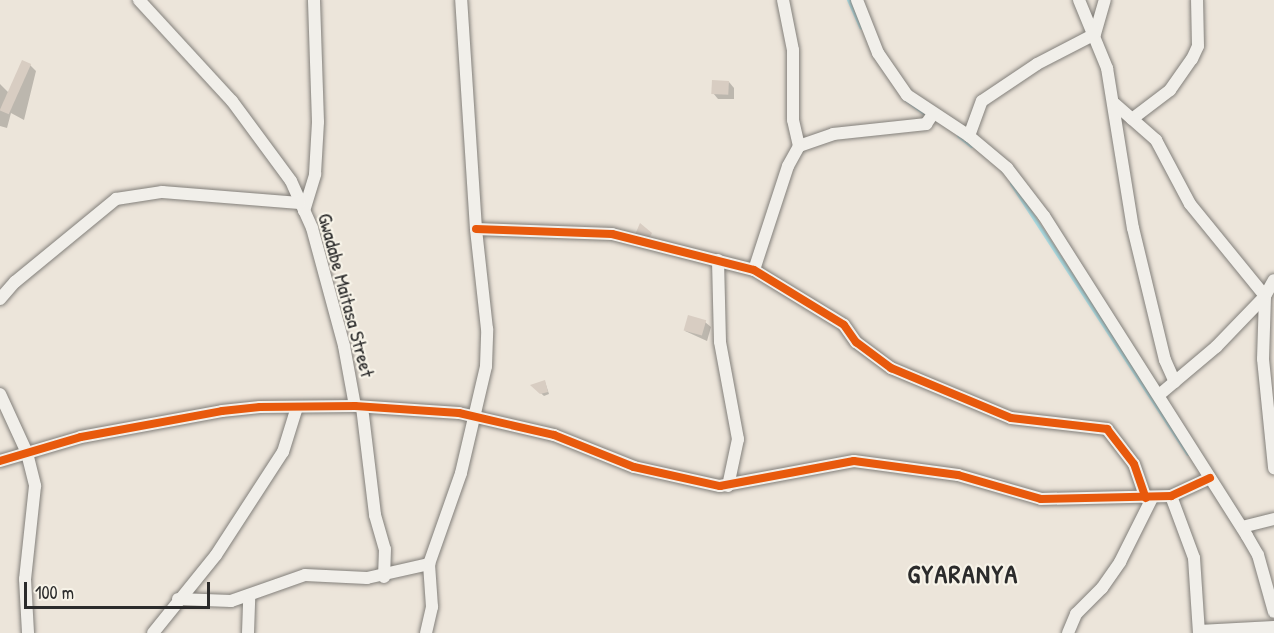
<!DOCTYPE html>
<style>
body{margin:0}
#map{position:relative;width:1274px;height:633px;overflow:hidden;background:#ece5da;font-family:"Patrick Hand",sans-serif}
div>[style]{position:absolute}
.shadow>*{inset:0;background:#0003}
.stream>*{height:4px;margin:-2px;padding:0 2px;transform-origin:2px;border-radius:2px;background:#a9dee5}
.building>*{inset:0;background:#d8cdc2;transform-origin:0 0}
.roads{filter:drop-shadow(0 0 2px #827f7a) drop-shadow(0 0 2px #827f7a)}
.street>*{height:12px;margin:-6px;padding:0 6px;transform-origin:6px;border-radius:6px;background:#f1efea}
.cycleway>*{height:8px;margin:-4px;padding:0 4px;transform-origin:4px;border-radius:4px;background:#e8590c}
span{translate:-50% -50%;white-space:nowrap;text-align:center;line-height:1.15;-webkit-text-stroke:4.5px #f7f3e8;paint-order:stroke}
.street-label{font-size:20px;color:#2b2b2b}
.district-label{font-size:26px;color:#2b2b2b;font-weight:700;letter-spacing:1.5px}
.scale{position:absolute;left:24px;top:582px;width:186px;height:27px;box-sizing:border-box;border:3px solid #2b2b2b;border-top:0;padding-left:8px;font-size:18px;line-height:21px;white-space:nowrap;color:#2b2b2b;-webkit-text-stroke:4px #f7f3e8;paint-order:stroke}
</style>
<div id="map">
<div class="shadow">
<div style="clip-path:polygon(30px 65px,36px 71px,24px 120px,11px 113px,7px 128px,0 126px,0 84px,14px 98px)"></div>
<div style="clip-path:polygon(729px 82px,734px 88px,734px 99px,718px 99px,713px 93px)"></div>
<div style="clip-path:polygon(705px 322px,711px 327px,707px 341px,685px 331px)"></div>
<div style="clip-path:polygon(545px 382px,549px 394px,544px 396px,533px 386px)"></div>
</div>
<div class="stream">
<div style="left:849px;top:0;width:30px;rotate:66deg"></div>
<div style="left:905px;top:99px;width:29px;rotate:36deg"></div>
<div style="left:959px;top:136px;width:16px;rotate:38deg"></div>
<div style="left:1012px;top:184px;width:322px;rotate:56.9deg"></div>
</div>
<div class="building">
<div style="left:22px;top:60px;width:10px;height:55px;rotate:24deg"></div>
<div style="left:712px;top:80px;width:17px;height:14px;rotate:3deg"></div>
<div style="clip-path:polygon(640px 223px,652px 233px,648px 241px,634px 237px)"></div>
<div style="left:688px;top:315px;width:19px;height:16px;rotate:16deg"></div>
<div style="clip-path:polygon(545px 380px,548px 392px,540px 394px,530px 385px)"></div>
</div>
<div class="roads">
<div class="street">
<div style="left:139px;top:0;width:137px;rotate:47.4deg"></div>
<div style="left:232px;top:101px;width:99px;rotate:53.6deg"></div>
<div style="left:291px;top:181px;width:51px;rotate:65.9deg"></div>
<div style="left:312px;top:228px;width:122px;rotate:74.8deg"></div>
<div style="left:344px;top:346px;width:61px;rotate:79.6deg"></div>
<div style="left:783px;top:0;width:51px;rotate:78.7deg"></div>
<div style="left:793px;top:50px;width:70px;rotate:90deg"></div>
<div style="left:793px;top:120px;width:27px;rotate:77deg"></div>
<div style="left:857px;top:0;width:57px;rotate:68.4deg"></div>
<div style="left:878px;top:53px;width:51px;rotate:55.4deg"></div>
<div style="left:907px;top:95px;width:74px;rotate:33.5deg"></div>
<div style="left:969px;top:136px;width:50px;rotate:40.1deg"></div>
<div style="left:1007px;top:168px;width:61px;rotate:52.4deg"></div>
<div style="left:1044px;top:216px;width:379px;rotate:57.6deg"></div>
<div style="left:1247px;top:536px;width:22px;rotate:60deg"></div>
<div style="left:1258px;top:555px;width:59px;rotate:74.3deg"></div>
<div style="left:1079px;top:0;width:74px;rotate:67.6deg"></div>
<div style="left:1107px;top:68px;width:162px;rotate:80.8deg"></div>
<div style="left:1133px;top:228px;width:136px;rotate:76.4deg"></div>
<div style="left:1165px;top:360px;width:24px;rotate:66deg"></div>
<div style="left:1115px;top:104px;width:55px;rotate:41.3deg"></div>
<div style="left:1156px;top:140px;width:72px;rotate:62deg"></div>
<div style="left:1190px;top:204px;width:119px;rotate:50.8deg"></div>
<div style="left:1265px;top:296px;width:63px;rotate:91.8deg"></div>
<div style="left:1263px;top:359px;width:110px;rotate:84.2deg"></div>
<div style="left:1132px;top:119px;width:48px;rotate:-37.3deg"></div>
<div style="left:1170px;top:90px;width:38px;rotate:-55deg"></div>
<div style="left:1192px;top:59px;width:14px;rotate:-65deg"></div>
<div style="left:1198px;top:46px;width:46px;rotate:-91.2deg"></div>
<div style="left:969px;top:136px;width:37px;rotate:-70deg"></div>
<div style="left:982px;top:101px;width:66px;rotate:-33.9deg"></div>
<div style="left:1037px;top:64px;width:65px;rotate:-27.3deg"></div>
<div style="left:1095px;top:34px;width:35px;rotate:-74deg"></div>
<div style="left:304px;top:211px;width:39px;rotate:-73deg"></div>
<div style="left:315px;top:174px;width:52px;rotate:-86.7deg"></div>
<div style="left:318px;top:122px;width:122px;rotate:-91.9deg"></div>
<div style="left:476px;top:229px;width:136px;rotate:2.1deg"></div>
<div style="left:612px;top:234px;width:146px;rotate:14.2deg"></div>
<div style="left:754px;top:270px;width:105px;rotate:31.4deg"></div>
<div style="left:844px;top:325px;width:21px;rotate:55deg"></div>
<div style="left:856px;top:342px;width:44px;rotate:36.6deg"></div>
<div style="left:891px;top:368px;width:130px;rotate:22.6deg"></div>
<div style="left:1011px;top:418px;width:97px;rotate:6.5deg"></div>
<div style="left:1107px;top:429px;width:44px;rotate:52.4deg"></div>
<div style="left:1134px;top:464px;width:36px;rotate:71deg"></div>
<div style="left:718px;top:260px;width:82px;rotate:88.6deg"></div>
<div style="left:720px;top:342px;width:99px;rotate:79.5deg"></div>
<div style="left:738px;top:439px;width:48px;rotate:102deg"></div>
<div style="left:754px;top:270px;width:109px;rotate:-71.9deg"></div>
<div style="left:788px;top:166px;width:23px;rotate:-61deg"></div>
<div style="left:799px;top:146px;width:36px;rotate:-19deg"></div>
<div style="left:833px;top:134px;width:94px;rotate:-6.1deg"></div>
<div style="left:926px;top:124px;width:12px;rotate:-55deg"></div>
<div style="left:0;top:299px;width:23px;rotate:-49deg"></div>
<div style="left:15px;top:282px;width:131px;rotate:-39.4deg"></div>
<div style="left:116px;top:199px;width:47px;rotate:-8.7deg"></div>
<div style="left:162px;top:192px;width:138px;rotate:4.6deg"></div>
<div style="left:0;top:394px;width:65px;rotate:65.4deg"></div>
<div style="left:27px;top:453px;width:34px;rotate:76deg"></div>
<div style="left:35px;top:486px;width:94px;rotate:96.1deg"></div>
<div style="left:25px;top:579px;width:54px;rotate:86.8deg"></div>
<div style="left:1159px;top:395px;width:75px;rotate:-40.1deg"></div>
<div style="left:1216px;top:347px;width:71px;rotate:-46.1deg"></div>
<div style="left:1265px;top:296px;width:18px;rotate:-61deg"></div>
<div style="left:362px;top:407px;width:109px;rotate:83.1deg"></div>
<div style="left:375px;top:515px;width:35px;rotate:74deg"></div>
<div style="left:385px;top:549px;width:28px;rotate:92deg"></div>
<div style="left:0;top:461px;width:84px;rotate:-16.5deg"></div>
<div style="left:81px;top:437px;width:143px;rotate:-10.4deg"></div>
<div style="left:222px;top:411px;width:38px;rotate:-6deg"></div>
<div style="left:260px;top:407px;width:95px;rotate:-0.6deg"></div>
<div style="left:355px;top:406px;width:104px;rotate:3.9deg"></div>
<div style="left:459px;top:413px;width:98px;rotate:13deg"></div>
<div style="left:554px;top:435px;width:86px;rotate:21.8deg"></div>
<div style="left:634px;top:467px;width:88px;rotate:12.5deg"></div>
<div style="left:720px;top:486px;width:136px;rotate:-10.6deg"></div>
<div style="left:854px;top:461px;width:105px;rotate:7.7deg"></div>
<div style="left:958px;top:475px;width:86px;rotate:16.1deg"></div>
<div style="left:1041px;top:499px;width:130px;rotate:-1.3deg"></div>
<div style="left:1171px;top:496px;width:43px;rotate:-24.8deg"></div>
<div style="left:1171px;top:496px;width:66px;rotate:69.6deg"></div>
<div style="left:1194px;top:558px;width:75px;rotate:86.2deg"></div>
<div style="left:1242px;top:527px;width:33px;rotate:-14deg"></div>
<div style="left:178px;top:599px;width:53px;rotate:2.2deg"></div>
<div style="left:231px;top:601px;width:78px;rotate:-19.4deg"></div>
<div style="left:305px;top:575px;width:62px;rotate:2.8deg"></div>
<div style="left:367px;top:578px;width:64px;rotate:-12.7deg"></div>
<div style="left:1199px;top:631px;width:75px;rotate:-3.1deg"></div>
<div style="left:153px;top:633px;width:100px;rotate:-51.1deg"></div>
<div style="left:216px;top:555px;width:123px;rotate:-57deg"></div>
<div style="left:283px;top:452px;width:47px;rotate:-72.7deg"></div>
<div style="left:248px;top:633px;width:36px;rotate:-88deg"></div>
<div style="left:426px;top:633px;width:27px;rotate:-77deg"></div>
<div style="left:432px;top:607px;width:43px;rotate:-94deg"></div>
<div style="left:429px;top:564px;width:96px;rotate:-70.6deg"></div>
<div style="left:461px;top:473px;width:110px;rotate:-76.8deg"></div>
<div style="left:486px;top:366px;width:37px;rotate:-88deg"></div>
<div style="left:487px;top:329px;width:101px;rotate:-96.3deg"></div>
<div style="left:476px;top:229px;width:229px;rotate:-93.7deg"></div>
<div style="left:1068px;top:633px;width:21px;rotate:-67deg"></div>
<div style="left:1076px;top:614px;width:37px;rotate:-45deg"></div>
<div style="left:1102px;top:588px;width:32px;rotate:-55deg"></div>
<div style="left:1120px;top:562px;width:72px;rotate:-63.4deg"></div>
</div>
</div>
<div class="cycleway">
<div style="left:476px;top:229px;width:136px;rotate:2.1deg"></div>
<div style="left:612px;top:234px;width:146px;rotate:14.2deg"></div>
<div style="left:754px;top:270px;width:105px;rotate:31.4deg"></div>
<div style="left:844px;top:325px;width:21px;rotate:55deg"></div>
<div style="left:856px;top:342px;width:44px;rotate:36.6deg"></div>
<div style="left:891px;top:368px;width:130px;rotate:22.6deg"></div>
<div style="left:1011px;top:418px;width:97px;rotate:6.5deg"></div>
<div style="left:1107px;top:429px;width:44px;rotate:52.4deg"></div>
<div style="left:1134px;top:464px;width:36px;rotate:71deg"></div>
<div style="left:0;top:461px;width:84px;rotate:-16.5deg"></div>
<div style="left:81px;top:437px;width:143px;rotate:-10.4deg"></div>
<div style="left:222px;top:411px;width:38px;rotate:-6deg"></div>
<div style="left:260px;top:407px;width:95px;rotate:-0.6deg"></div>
<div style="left:355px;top:406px;width:104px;rotate:3.9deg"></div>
<div style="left:459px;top:413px;width:98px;rotate:13deg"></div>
<div style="left:554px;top:435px;width:86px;rotate:21.8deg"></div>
<div style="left:634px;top:467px;width:88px;rotate:12.5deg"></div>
<div style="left:720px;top:486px;width:136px;rotate:-10.6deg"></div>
<div style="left:854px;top:461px;width:105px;rotate:7.7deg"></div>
<div style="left:958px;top:475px;width:86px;rotate:16.1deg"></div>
<div style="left:1041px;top:499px;width:130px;rotate:-1.3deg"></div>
<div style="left:1171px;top:496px;width:43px;rotate:-24.8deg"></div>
</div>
<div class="street-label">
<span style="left:347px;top:295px;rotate:75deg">Gwadabe Maitasa Street</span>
</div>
<div class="district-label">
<span style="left:963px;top:574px">GYARANYA</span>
</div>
<div class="scale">100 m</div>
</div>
